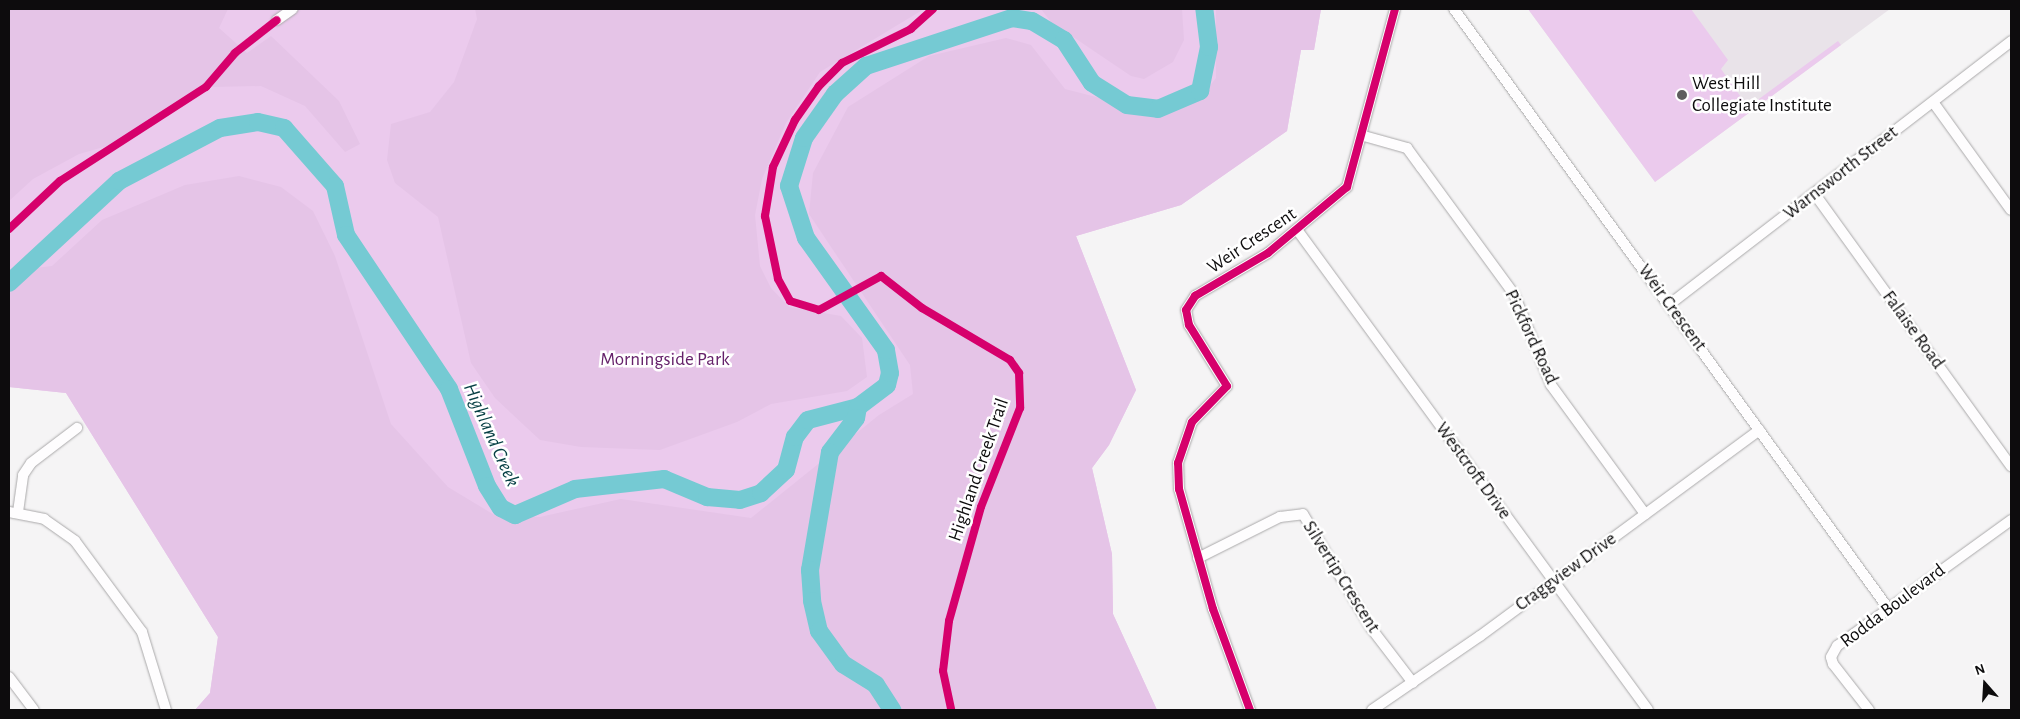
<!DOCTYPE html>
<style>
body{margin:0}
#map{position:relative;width:2020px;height:719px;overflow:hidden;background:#f5f4f5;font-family:"Alegreya Sans",sans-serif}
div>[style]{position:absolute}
.built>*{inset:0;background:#e9e3e9}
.green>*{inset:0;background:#ebcaed}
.forest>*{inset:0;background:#e5c4e7}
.river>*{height:18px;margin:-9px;padding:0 9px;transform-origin:9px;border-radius:9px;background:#75cad3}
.roads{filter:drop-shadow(0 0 1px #aaa9aa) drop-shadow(0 0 1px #aaa9aa)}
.minor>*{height:10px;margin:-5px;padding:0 5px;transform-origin:5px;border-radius:5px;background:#fefdfe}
.cycleway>*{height:8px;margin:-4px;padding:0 4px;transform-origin:4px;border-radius:4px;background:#d6006c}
.dots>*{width:14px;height:14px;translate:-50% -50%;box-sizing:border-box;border:2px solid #fff;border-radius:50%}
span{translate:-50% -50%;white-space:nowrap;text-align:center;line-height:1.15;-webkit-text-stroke:5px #fff;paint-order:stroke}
.poi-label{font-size:19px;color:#0d0c0d}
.left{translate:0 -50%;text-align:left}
.street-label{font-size:19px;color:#0d0c0d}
.park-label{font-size:19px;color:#65216a}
.water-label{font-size:20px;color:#063f44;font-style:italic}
.frame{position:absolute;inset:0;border:10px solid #0d0c0d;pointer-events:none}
.north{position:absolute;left:1960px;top:659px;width:50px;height:50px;-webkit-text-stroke:4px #fff;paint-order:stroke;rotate:341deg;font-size:14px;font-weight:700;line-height:20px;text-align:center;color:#0d0c0d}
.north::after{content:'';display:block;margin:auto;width:18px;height:22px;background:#0d0c0d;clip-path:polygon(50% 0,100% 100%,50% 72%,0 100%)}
</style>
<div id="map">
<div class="built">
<div style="clip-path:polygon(1528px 9px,1890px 9px,1655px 182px)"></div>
</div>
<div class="green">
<div style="clip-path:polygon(9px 9px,1321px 9px,1314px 50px,1301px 50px,1287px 131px,1181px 205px,1076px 236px,1136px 390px,1109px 445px,1092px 468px,1112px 554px,1113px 614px,1157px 710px,195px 710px,210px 693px,218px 637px,66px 393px,9px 387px)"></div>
<div style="clip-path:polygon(1528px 9px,1691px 9px,1728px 60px,1721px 69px,1748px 107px,1838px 41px,1841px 45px,1655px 182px)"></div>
</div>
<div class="forest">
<div style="clip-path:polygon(9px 9px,228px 9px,219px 28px,247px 53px,271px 36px,339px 101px,360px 144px,345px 152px,305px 106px,261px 86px,212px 87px,114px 144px,79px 154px,33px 179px,9px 201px)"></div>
<div style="clip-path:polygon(475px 9px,924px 9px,820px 72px,786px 123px,762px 179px,755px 215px,760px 266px,771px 288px,789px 307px,841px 316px,862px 338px,867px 377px,847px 391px,771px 404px,737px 422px,660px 450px,581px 447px,540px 440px,495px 398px,471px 363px,438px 217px,395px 183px,387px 160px,391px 124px,430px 112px,454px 82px,477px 19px)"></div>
<div style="clip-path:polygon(1041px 9px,1182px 9px,1184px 40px,1173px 62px,1144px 79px,1131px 76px,1051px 22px)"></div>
<div style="clip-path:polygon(1216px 9px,1321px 9px,1314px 50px,1301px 50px,1287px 131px,1181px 205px,1076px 236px,1136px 390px,1109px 445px,1092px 468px,1112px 554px,1113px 614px,1157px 710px,195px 710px,210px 693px,218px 637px,66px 393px,9px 387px,9px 271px,52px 266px,102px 220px,185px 185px,239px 176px,281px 187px,313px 211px,335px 256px,391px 424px,448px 487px,496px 516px,540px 517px,621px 499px,751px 518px,879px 415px,913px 394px,910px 365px,809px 214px,813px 173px,848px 107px,929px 56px,1006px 38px,1031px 45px,1065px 89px,1139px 108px,1167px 107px,1202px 96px,1216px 78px)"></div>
</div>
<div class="river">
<div style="left:9px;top:283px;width:150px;rotate:-42.8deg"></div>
<div style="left:119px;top:181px;width:114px;rotate:-27.7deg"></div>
<div style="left:220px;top:128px;width:38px;rotate:-9deg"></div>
<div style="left:258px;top:122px;width:27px;rotate:13deg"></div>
<div style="left:284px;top:128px;width:77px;rotate:48.7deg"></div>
<div style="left:335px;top:186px;width:50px;rotate:77.3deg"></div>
<div style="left:346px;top:235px;width:185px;rotate:56.2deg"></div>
<div style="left:449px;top:389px;width:104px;rotate:68.6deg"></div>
<div style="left:487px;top:486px;width:26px;rotate:58deg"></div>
<div style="left:501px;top:508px;width:16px;rotate:27deg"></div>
<div style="left:515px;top:515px;width:65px;rotate:-23.4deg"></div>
<div style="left:575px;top:489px;width:90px;rotate:-6.4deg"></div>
<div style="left:664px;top:479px;width:47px;rotate:22.7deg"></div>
<div style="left:707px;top:497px;width:33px;rotate:5deg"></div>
<div style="left:740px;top:500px;width:22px;rotate:-18deg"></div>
<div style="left:761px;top:493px;width:34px;rotate:-43deg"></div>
<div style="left:786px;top:470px;width:34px;rotate:-75deg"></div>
<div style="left:795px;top:437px;width:21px;rotate:-53deg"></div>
<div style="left:808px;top:420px;width:52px;rotate:-14.6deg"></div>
<div style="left:858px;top:407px;width:36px;rotate:-37deg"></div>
<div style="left:887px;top:385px;width:12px;rotate:-76deg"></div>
<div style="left:890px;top:373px;width:23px;rotate:-100deg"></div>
<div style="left:886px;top:350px;width:138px;rotate:-125.5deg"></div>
<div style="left:806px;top:238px;width:55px;rotate:-108.1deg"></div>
<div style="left:789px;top:186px;width:50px;rotate:-72.6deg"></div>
<div style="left:804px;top:138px;width:54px;rotate:-54.8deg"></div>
<div style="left:835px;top:94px;width:42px;rotate:-42.1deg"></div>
<div style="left:866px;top:66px;width:154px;rotate:-18.2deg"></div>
<div style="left:1012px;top:18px;width:20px;rotate:9deg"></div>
<div style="left:1032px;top:21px;width:37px;rotate:31deg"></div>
<div style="left:1064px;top:40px;width:51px;rotate:56.9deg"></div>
<div style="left:1092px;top:83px;width:41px;rotate:32.2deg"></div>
<div style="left:1127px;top:105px;width:31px;rotate:7deg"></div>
<div style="left:1158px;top:109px;width:46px;rotate:-23.2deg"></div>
<div style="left:1200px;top:91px;width:45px;rotate:-78.4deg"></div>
<div style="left:1209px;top:47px;width:38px;rotate:-97deg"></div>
<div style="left:858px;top:407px;width:11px;rotate:100deg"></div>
<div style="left:856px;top:418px;width:43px;rotate:127.4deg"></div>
<div style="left:830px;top:452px;width:120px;rotate:99.6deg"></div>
<div style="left:810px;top:570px;width:31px;rotate:86deg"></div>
<div style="left:812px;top:601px;width:31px;rotate:77deg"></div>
<div style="left:819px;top:631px;width:41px;rotate:54deg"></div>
<div style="left:843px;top:664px;width:39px;rotate:32deg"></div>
<div style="left:876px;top:685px;width:30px;rotate:57deg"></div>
</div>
<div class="roads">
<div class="minor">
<div style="left:1454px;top:9px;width:740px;rotate:54.08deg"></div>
<div style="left:277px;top:20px;width:19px;rotate:-35deg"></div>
<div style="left:1933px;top:102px;width:133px;rotate:54.2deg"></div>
<div style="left:1364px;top:136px;width:45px;rotate:15.6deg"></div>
<div style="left:1407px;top:148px;width:24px;rotate:54deg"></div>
<div style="left:1421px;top:167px;width:157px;rotate:53.8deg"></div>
<div style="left:1514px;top:294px;width:98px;rotate:67.9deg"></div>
<div style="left:1551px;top:385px;width:160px;rotate:53.9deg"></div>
<div style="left:1814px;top:193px;width:337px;rotate:54.2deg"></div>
<div style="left:1298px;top:231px;width:593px;rotate:53.84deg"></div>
<div style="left:1670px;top:304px;width:431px;rotate:-37.6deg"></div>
<div style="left:9px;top:512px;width:36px;rotate:11deg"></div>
<div style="left:44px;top:519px;width:38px;rotate:35deg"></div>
<div style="left:75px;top:541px;width:113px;rotate:53.6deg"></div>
<div style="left:142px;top:632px;width:82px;rotate:72.9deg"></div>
<div style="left:18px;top:512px;width:37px;rotate:-82deg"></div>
<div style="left:23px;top:475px;width:14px;rotate:-56deg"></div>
<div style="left:31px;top:463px;width:58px;rotate:-37.3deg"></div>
<div style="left:1198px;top:558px;width:92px;rotate:-26.6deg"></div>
<div style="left:1280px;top:517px;width:23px;rotate:-7deg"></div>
<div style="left:1303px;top:514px;width:133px;rotate:59.2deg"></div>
<div style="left:1371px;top:628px;width:69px;rotate:52.6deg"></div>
<div style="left:9px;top:677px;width:41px;rotate:52.9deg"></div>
<div style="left:1250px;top:710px;width:108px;rotate:-110.1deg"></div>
<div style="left:1213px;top:609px;width:125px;rotate:-105.8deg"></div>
<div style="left:1179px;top:489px;width:26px;rotate:-92deg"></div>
<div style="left:1178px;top:463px;width:43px;rotate:-71.1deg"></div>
<div style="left:1192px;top:422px;width:50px;rotate:-45.8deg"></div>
<div style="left:1227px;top:386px;width:72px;rotate:-121.9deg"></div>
<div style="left:1189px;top:325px;width:15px;rotate:-101deg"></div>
<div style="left:1186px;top:310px;width:17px;rotate:-57deg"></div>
<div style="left:1195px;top:296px;width:85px;rotate:-30.5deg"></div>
<div style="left:1268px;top:253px;width:103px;rotate:-39.9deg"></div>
<div style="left:1347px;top:187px;width:184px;rotate:-74.9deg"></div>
<div style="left:1372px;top:710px;width:131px;rotate:-34.4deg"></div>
<div style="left:1480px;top:636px;width:347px;rotate:-36.4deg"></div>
<div style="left:1869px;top:710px;width:58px;rotate:-128deg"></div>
<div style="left:1833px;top:664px;width:7px;rotate:-106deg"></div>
<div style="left:1831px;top:657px;width:13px;rotate:-61deg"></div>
<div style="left:1837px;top:646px;width:215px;rotate:-35.9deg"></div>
</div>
</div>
<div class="cycleway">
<div style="left:933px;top:9px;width:30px;rotate:138deg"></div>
<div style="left:911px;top:29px;width:77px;rotate:153.8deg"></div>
<div style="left:842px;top:63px;width:33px;rotate:135deg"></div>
<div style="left:819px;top:86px;width:42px;rotate:125.2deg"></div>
<div style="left:795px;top:120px;width:52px;rotate:115.1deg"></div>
<div style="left:773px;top:167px;width:50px;rotate:99.3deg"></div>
<div style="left:765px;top:216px;width:64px;rotate:78.3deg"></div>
<div style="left:778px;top:279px;width:25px;rotate:61deg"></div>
<div style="left:790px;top:301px;width:30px;rotate:17deg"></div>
<div style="left:819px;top:310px;width:71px;rotate:-28.7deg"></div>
<div style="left:881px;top:276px;width:52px;rotate:38deg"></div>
<div style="left:922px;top:308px;width:102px;rotate:30.6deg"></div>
<div style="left:1010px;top:360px;width:16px;rotate:55deg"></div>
<div style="left:1019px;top:373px;width:35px;rotate:88deg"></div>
<div style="left:1020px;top:408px;width:106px;rotate:111.5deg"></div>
<div style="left:981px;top:507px;width:118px;rotate:105.7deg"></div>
<div style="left:949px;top:621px;width:50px;rotate:96.8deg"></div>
<div style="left:943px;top:671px;width:40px;rotate:78deg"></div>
<div style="left:9px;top:229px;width:70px;rotate:-43.3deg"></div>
<div style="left:60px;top:181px;width:174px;rotate:-32.8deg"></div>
<div style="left:206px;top:87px;width:45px;rotate:-49.5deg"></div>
<div style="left:235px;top:53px;width:53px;rotate:-38.2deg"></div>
<div style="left:1250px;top:710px;width:108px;rotate:-110.1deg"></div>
<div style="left:1213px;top:609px;width:125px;rotate:-105.8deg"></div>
<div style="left:1179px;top:489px;width:26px;rotate:-92deg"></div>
<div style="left:1178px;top:463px;width:43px;rotate:-71.1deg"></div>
<div style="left:1192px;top:422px;width:50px;rotate:-45.8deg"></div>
<div style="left:1227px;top:386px;width:72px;rotate:-121.9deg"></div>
<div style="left:1189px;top:325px;width:15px;rotate:-101deg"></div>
<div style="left:1186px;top:310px;width:17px;rotate:-57deg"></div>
<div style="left:1195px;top:296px;width:85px;rotate:-30.5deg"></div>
<div style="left:1268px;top:253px;width:103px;rotate:-39.9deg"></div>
<div style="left:1347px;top:187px;width:184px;rotate:-74.9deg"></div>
</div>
<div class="dots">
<div style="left:1682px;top:95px;background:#5e5d5e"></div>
</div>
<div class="poi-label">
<span class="left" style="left:1692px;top:95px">West Hill<br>Collegiate Institute</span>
</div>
<div class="street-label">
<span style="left:1841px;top:173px;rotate:-38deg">Warnsworth Street</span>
<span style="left:1252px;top:241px;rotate:-34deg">Weir Crescent</span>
<span style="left:1672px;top:308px;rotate:54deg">Weir Crescent</span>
<span style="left:1913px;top:330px;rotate:54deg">Falaise Road</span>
<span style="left:1531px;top:337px;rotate:65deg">Pickford Road</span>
<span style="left:979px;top:470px;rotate:-71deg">Highland Creek Trail</span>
<span style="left:1473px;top:471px;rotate:54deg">Westcroft Drive</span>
<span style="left:1566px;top:572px;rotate:-36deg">Craggview Drive</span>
<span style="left:1341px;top:577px;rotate:58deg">Silvertip Crescent</span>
<span style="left:1893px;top:606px;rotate:-37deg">Rodda Boulevard</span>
</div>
<div class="park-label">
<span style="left:665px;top:360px">Morningside Park</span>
</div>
<div class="water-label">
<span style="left:491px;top:435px;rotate:66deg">Highland Creek</span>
</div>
<div class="frame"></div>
<div class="north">N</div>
</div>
